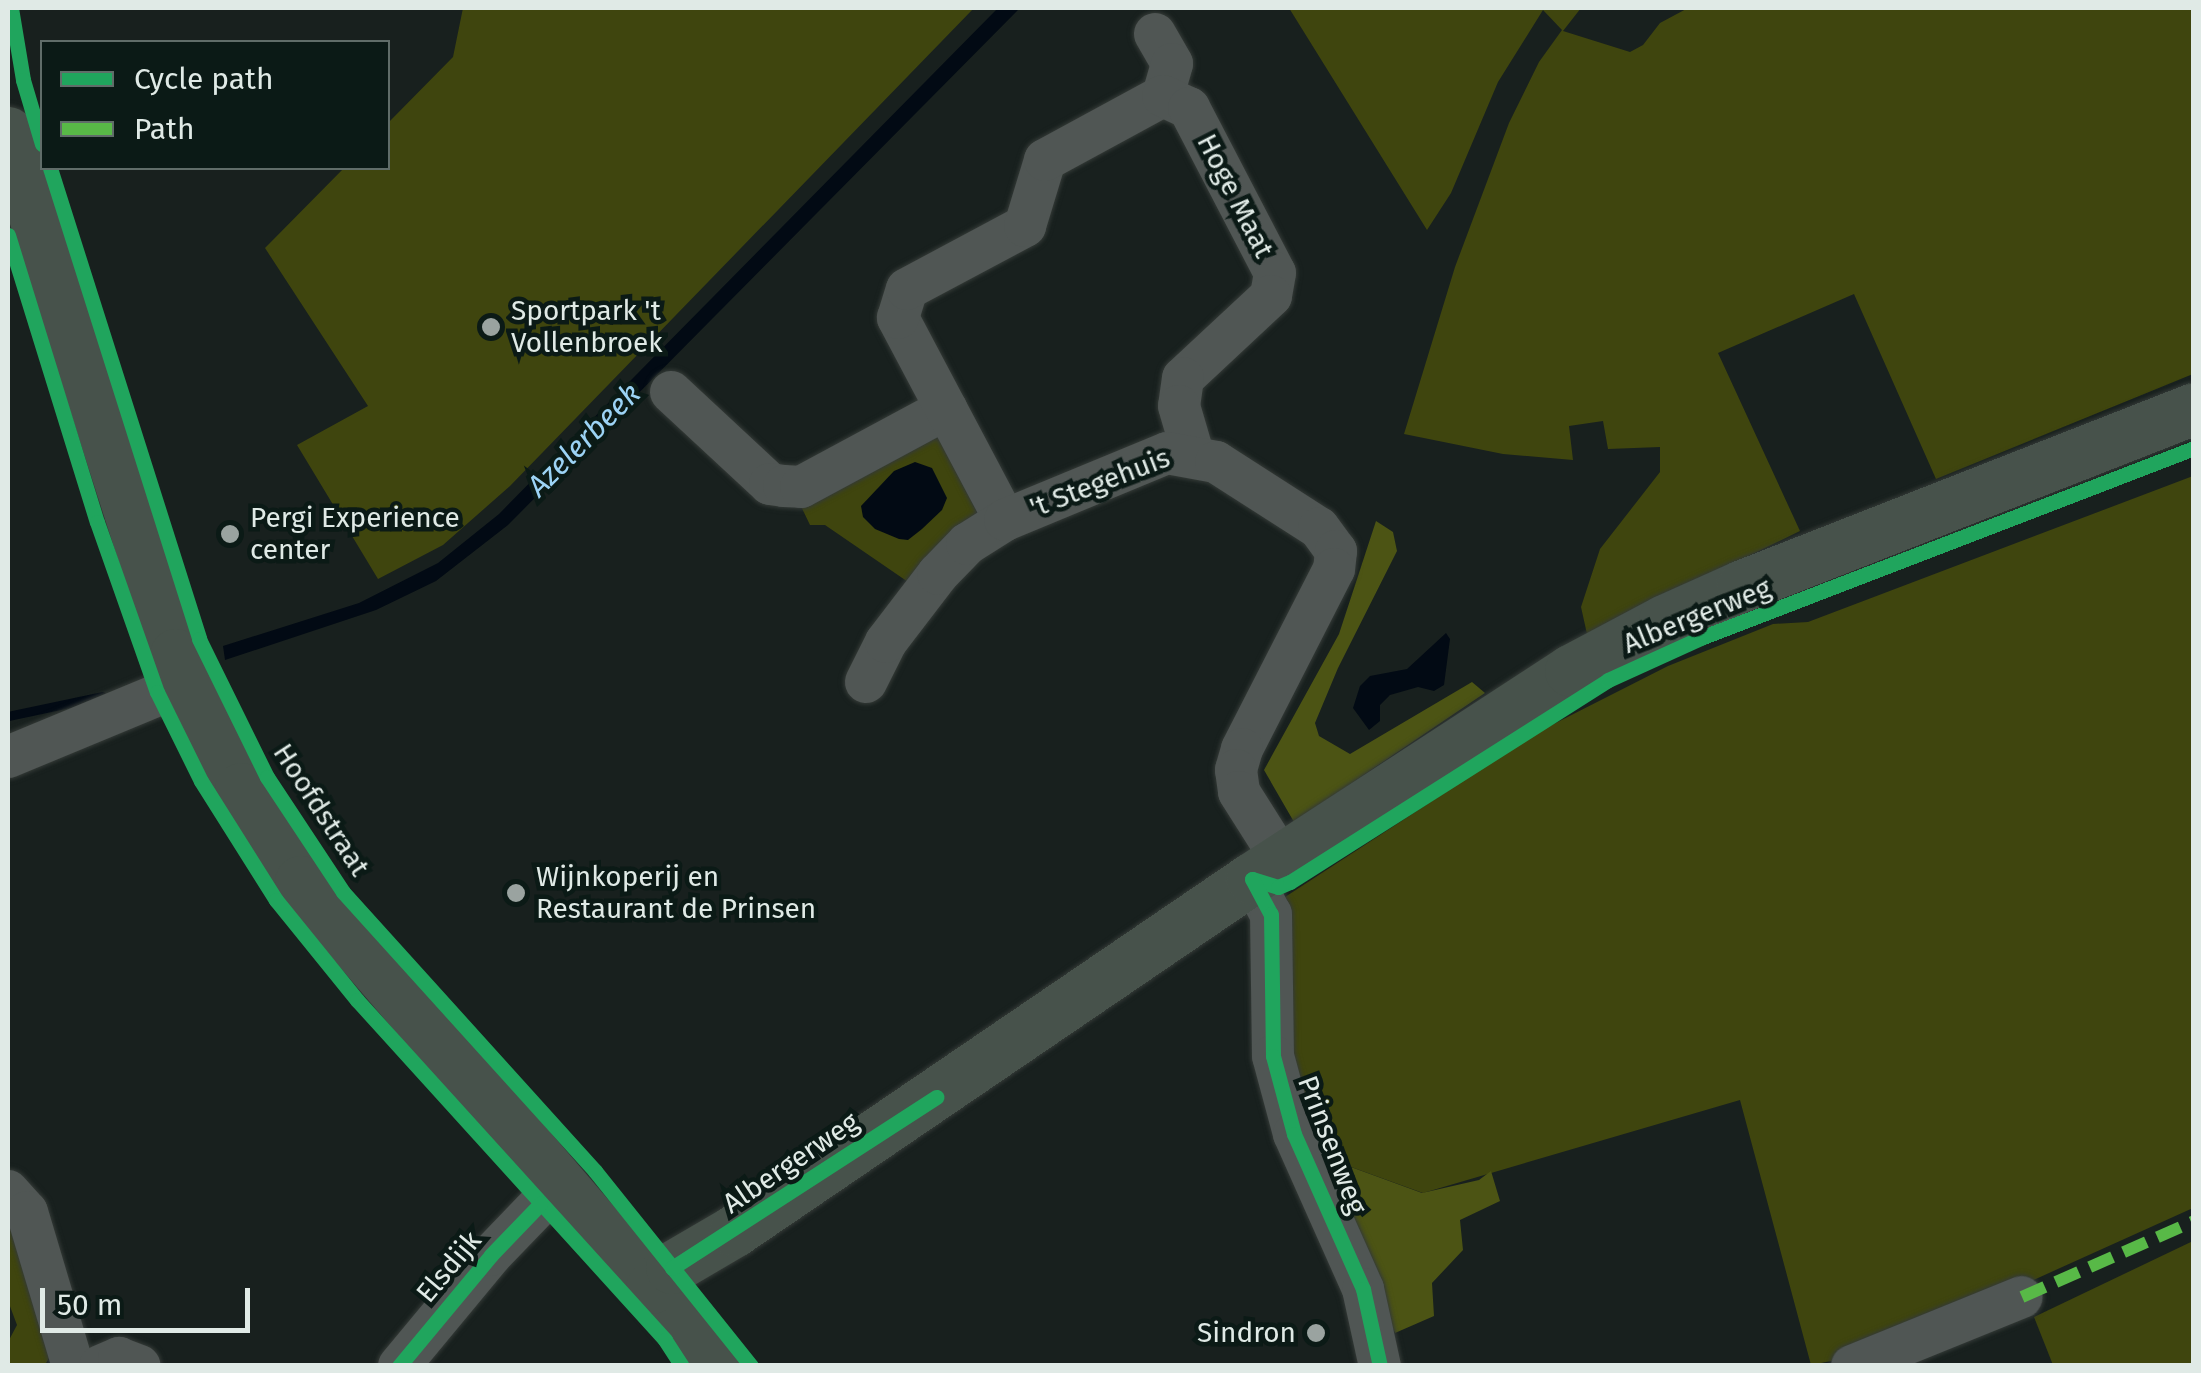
<!DOCTYPE html>
<style>
body{margin:0}
#map{position:relative;width:2201px;height:1373px;overflow:hidden;background:#18201e;font-family:"Fira Sans",sans-serif}
div>[style]{position:absolute}
.green>*{inset:0;background:#3f450e}
.forest>*{inset:0;background:#4c5414}
.water>*{inset:0;background:#020a14}
.stream>*{height:9px;margin:-4.5px;padding:0 4.5px;transform-origin:4.5px;border-radius:4.5px;background:#020a14}
.roads{filter:drop-shadow(0 0 2px #343a37) drop-shadow(0 0 2px #343a37)}
.minor>*{height:42px;margin:-21px;padding:0 21px;transform-origin:21px;border-radius:21px;background:#505654}
.major>*{height:52px;margin:-26px;padding:0 26px;transform-origin:26px;border-radius:26px;background:#47524b}
.quiet>*{height:12px;margin-top:-6px;transform-origin:0;background:repeating-linear-gradient(90deg,#58b947 0 25px,transparent 0 37px)}
.cycleway>*{height:15px;margin:-7.5px;padding:0 7.5px;transform-origin:7.5px;border-radius:7.5px;background:#20a55d}
.dots>*{width:28px;height:28px;translate:-50% -50%;box-sizing:border-box;border:5px solid #0b1a16;border-radius:50%}
span{translate:-50% -50%;white-space:nowrap;text-align:center;line-height:1.15;-webkit-text-stroke:9px #0b1a16;paint-order:stroke}
.street-label{font-size:28px;color:#e0eae6}
.poi-label{font-size:28px;color:#e0eae6}
.left{translate:0 -50%;text-align:left}
.right{translate:-100% -50%;text-align:right}
.water-label{font-size:30px;color:#9cd3f5;font-style:italic}
.frame{position:absolute;inset:0;border:10px solid #e0eae6;pointer-events:none}
.legend{position:absolute;left:40px;top:40px;width:350px;height:130px;box-sizing:border-box;background:#0b1a16;border:2px solid #606d69;margin:0;padding:12px 18px;list-style:none;font-size:30px;color:#e0eae6}
.legend li{display:flex;align-items:center;gap:20px;height:50px}
.legend b{width:50px;border:2px solid #606d69}
.scale{position:absolute;left:40px;top:1288px;width:210px;height:45px;box-sizing:border-box;border:5px solid #e0eae6;border-top:0;padding-left:12px;font-size:30px;line-height:35px;white-space:nowrap;color:#e0eae6;-webkit-text-stroke:8px #0b1a16;paint-order:stroke}
</style>
<div id="map">
<div class="green">
<div style="clip-path:polygon(463px 8px,974px 8px,510px 486px,443px 545px,378px 579px,297px 445px,368px 406px,265px 248px,344px 168px,388px 168px,388px 123px,453px 57px)"></div>
<div style="clip-path:polygon(1289px 8px,1581px 8px,1563px 31px,1630px 52px,1643px 45px,1660px 23px,1688px 8px,2193px 8px,2193px 374px,1936px 479px,1854px 294px,1718px 353px,1800px 531px,1587px 634px,1581px 607px,1600px 549px,1660px 472px,1660px 447px,1608px 449px,1603px 421px,1569px 426px,1573px 460px,1503px 454px,1404px 434px,1455px 267px,1509px 123px,1539px 62px,1562px 30px,1543px 10px,1498px 82px,1451px 193px,1427px 230px)"></div>
<div style="clip-path:polygon(940px 434px,978px 515px,911px 584px,825px 525px,810px 525px,797px 498px)"></div>
<div style="clip-path:polygon(2193px 476px,2193px 1208px,1998px 1296px,1836px 1360px,1811px 1365px,1740px 1100px,1423px 1193px,1318px 1155px,1292px 1083px,1285px 897px,1538px 732px,1668px 666px,1773px 624px,1808px 622px)"></div>
<div style="clip-path:polygon(8px 1211px,58px 1342px,45px 1365px,8px 1365px,8px 1342px,17px 1325px,8px 1301px)"></div>
<div style="clip-path:polygon(2193px 1241px,2193px 1365px,2053px 1365px,2034px 1317px)"></div>
</div>
<div class="forest">
<div style="clip-path:polygon(1376px 521px,1393px 532px,1397px 551px,1338px 668px,1315px 723px,1319px 736px,1350px 754px,1472px 682px,1485px 693px,1294px 822px,1264px 770px,1339px 634px)"></div>
<div style="clip-path:polygon(1318px 1155px,1422px 1193px,1479px 1180px,1491px 1171px,1500px 1201px,1460px 1220px,1463px 1250px,1432px 1283px,1434px 1316px,1395px 1333px)"></div>
</div>
<div class="water">
<div style="clip-path:polygon(998px 8px,1020px 8px,508px 525px,436px 581px,376px 610px,225px 660px,223px 646px,359px 603px,438px 563px,499px 514px)"></div>
<div style="clip-path:polygon(915px 462px,932px 468px,947px 498px,942px 510px,922px 529px,908px 540px,899px 539px,875px 529px,863px 517px,861px 506px,894px 471px)"></div>
<div style="clip-path:polygon(1446px 633px,1450px 639px,1444px 685px,1434px 691px,1418px 687px,1390px 695px,1380px 705px,1380px 721px,1369px 730px,1353px 708px,1360px 686px,1370px 676px,1407px 669px)"></div>
</div>
<div class="stream">
<div style="left:8px;top:716px;width:96px;rotate:-12deg"></div>
</div>
<div class="roads">
<div class="minor">
<div style="left:1155px;top:34px;width:34px;rotate:60deg"></div>
<div style="left:1172px;top:64px;width:33px;rotate:106deg"></div>
<div style="left:671px;top:392px;width:135px;rotate:42.9deg"></div>
<div style="left:770px;top:484px;width:14px;rotate:8deg"></div>
<div style="left:784px;top:486px;width:17px;rotate:3deg"></div>
<div style="left:801px;top:487px;width:165px;rotate:-28.3deg"></div>
<div style="left:1005px;top:520px;width:229px;rotate:-117.9deg"></div>
<div style="left:898px;top:318px;width:30px;rotate:-73deg"></div>
<div style="left:907px;top:289px;width:134px;rotate:-28.1deg"></div>
<div style="left:1025px;top:226px;width:69px;rotate:-73.1deg"></div>
<div style="left:1045px;top:160px;width:134px;rotate:-28.5deg"></div>
<div style="left:1163px;top:96px;width:29px;rotate:25deg"></div>
<div style="left:1189px;top:108px;width:186px;rotate:62.5deg"></div>
<div style="left:1275px;top:273px;width:23px;rotate:100deg"></div>
<div style="left:1271px;top:296px;width:120px;rotate:137deg"></div>
<div style="left:1183px;top:378px;width:28px;rotate:98deg"></div>
<div style="left:1179px;top:406px;width:50px;rotate:73.7deg"></div>
<div style="left:866px;top:682px;width:45px;rotate:-63.4deg"></div>
<div style="left:886px;top:642px;width:86px;rotate:-52.6deg"></div>
<div style="left:938px;top:574px;width:42px;rotate:-46deg"></div>
<div style="left:967px;top:544px;width:45px;rotate:-32.3deg"></div>
<div style="left:1005px;top:520px;width:175px;rotate:-22.5deg"></div>
<div style="left:1167px;top:453px;width:50px;rotate:10.4deg"></div>
<div style="left:1216px;top:462px;width:122px;rotate:32.7deg"></div>
<div style="left:1319px;top:528px;width:29px;rotate:54deg"></div>
<div style="left:1336px;top:551px;width:18px;rotate:96deg"></div>
<div style="left:1334px;top:569px;width:202px;rotate:117.1deg"></div>
<div style="left:1242px;top:749px;width:22px;rotate:106deg"></div>
<div style="left:1236px;top:770px;width:22px;rotate:82deg"></div>
<div style="left:1239px;top:792px;width:80px;rotate:57.7deg"></div>
<div style="left:8px;top:757px;width:196px;rotate:-22.5deg"></div>
<div style="left:1252px;top:879px;width:40px;rotate:62deg"></div>
<div style="left:1271px;top:914px;width:142px;rotate:89.2deg"></div>
<div style="left:1273px;top:1056px;width:81px;rotate:74.9deg"></div>
<div style="left:1294px;top:1134px;width:170px;rotate:66deg"></div>
<div style="left:1363px;top:1289px;width:79px;rotate:77.6deg"></div>
<div style="left:8px;top:1191px;width:28px;rotate:48deg"></div>
<div style="left:27px;top:1212px;width:161px;rotate:73.4deg"></div>
<div style="left:100px;top:1366px;width:21px;rotate:-23deg"></div>
<div style="left:119px;top:1358px;width:22px;rotate:21deg"></div>
<div style="left:399px;top:1366px;width:144px;rotate:-50.3deg"></div>
<div style="left:491px;top:1255px;width:71px;rotate:-46.1deg"></div>
<div style="left:1852px;top:1366px;width:183px;rotate:-22.1deg"></div>
</div>
<div class="major">
<div style="left:8px;top:133px;width:548px;rotate:72.16deg"></div>
<div style="left:176px;top:655px;width:149px;rotate:64.1deg"></div>
<div style="left:241px;top:789px;width:111px;rotate:57.2deg"></div>
<div style="left:301px;top:882px;width:638px;rotate:49.32deg"></div>
<div style="left:652px;top:1288px;width:28px;rotate:-45deg"></div>
<div style="left:672px;top:1268px;width:73px;rotate:-30.4deg"></div>
<div style="left:735px;top:1231px;width:625px;rotate:-34.25deg"></div>
<div style="left:1252px;top:879px;width:381px;rotate:-33.1deg"></div>
<div style="left:1571px;top:671px;width:106px;rotate:-28deg"></div>
<div style="left:1665px;top:621px;width:85px;rotate:-24.2deg"></div>
<div style="left:1743px;top:586px;width:484px;rotate:-21.4deg"></div>
</div>
</div>
<div class="quiet">
<div style="left:2022px;top:1297px;width:188px;rotate:-23.8deg"></div>
</div>
<div class="cycleway">
<div style="left:11px;top:8px;width:73px;rotate:80.5deg"></div>
<div style="left:23px;top:80px;width:67px;rotate:73.5deg"></div>
<div style="left:50px;top:168px;width:494px;rotate:72.4deg"></div>
<div style="left:199px;top:639px;width:154px;rotate:63.8deg"></div>
<div style="left:267px;top:777px;width:138px;rotate:56.5deg"></div>
<div style="left:343px;top:892px;width:376px;rotate:47.9deg"></div>
<div style="left:595px;top:1171px;width:250px;rotate:51.3deg"></div>
<div style="left:8px;top:235px;width:300px;rotate:72.8deg"></div>
<div style="left:97px;top:522px;width:180px;rotate:70.6deg"></div>
<div style="left:157px;top:692px;width:99px;rotate:63.7deg"></div>
<div style="left:201px;top:781px;width:141px;rotate:57.8deg"></div>
<div style="left:276px;top:900px;width:129px;rotate:51deg"></div>
<div style="left:357px;top:1000px;width:459px;rotate:47.8deg"></div>
<div style="left:665px;top:1340px;width:31px;rotate:57deg"></div>
<div style="left:1252px;top:879px;width:27px;rotate:17deg"></div>
<div style="left:1278px;top:887px;width:13px;rotate:-23deg"></div>
<div style="left:1290px;top:882px;width:377px;rotate:-32.4deg"></div>
<div style="left:1608px;top:680px;width:104px;rotate:-24.4deg"></div>
<div style="left:1703px;top:637px;width:526px;rotate:-21.05deg"></div>
<div style="left:1252px;top:879px;width:40px;rotate:62deg"></div>
<div style="left:1271px;top:914px;width:142px;rotate:89.2deg"></div>
<div style="left:1273px;top:1056px;width:81px;rotate:74.9deg"></div>
<div style="left:1294px;top:1134px;width:170px;rotate:66deg"></div>
<div style="left:1363px;top:1289px;width:79px;rotate:77.6deg"></div>
<div style="left:672px;top:1268px;width:315px;rotate:-32.9deg"></div>
<div style="left:399px;top:1366px;width:144px;rotate:-50.3deg"></div>
<div style="left:491px;top:1255px;width:71px;rotate:-46.1deg"></div>
</div>
<div class="dots">
<div style="left:491px;top:327px;background:#9aa3a0"></div>
<div style="left:230px;top:534px;background:#9aa3a0"></div>
<div style="left:516px;top:893px;background:#9aa3a0"></div>
<div style="left:1316px;top:1333px;background:#9aa3a0"></div>
</div>
<div class="street-label">
<span style="left:1235px;top:196px;rotate:63deg">Hoge Maat</span>
<span style="left:1100px;top:483px;rotate:-21deg">'t Stegehuis</span>
<span style="left:1697px;top:616px;rotate:-22deg">Albergerweg</span>
<span style="left:321px;top:810px;rotate:57deg">Hoofdstraat</span>
<span style="left:1332px;top:1145px;rotate:69deg">Prinsenweg</span>
<span style="left:791px;top:1163px;rotate:-34deg">Albergerweg</span>
<span style="left:449px;top:1267px;rotate:-50deg">Elsdijk</span>
</div>
<div class="poi-label">
<span class="left" style="left:511px;top:327px">Sportpark 't<br>Vollenbroek</span>
<span class="left" style="left:250px;top:534px">Pergi Experience<br>center</span>
<span class="left" style="left:536px;top:893px">Wijnkoperij en<br>Restaurant de Prinsen</span>
<span class="right" style="left:1296px;top:1333px">Sindron</span>
</div>
<div class="water-label">
<span style="left:584px;top:440px;rotate:-45deg">Azelerbeek</span>
</div>
<div class="frame"></div>
<ul class="legend">
<li><b style="height:12px;background:#20a55d"></b>Cycle path</li>
<li><b style="height:12px;background:#58b947"></b>Path</li>
</ul>
<div class="scale">50 m</div>
</div>
